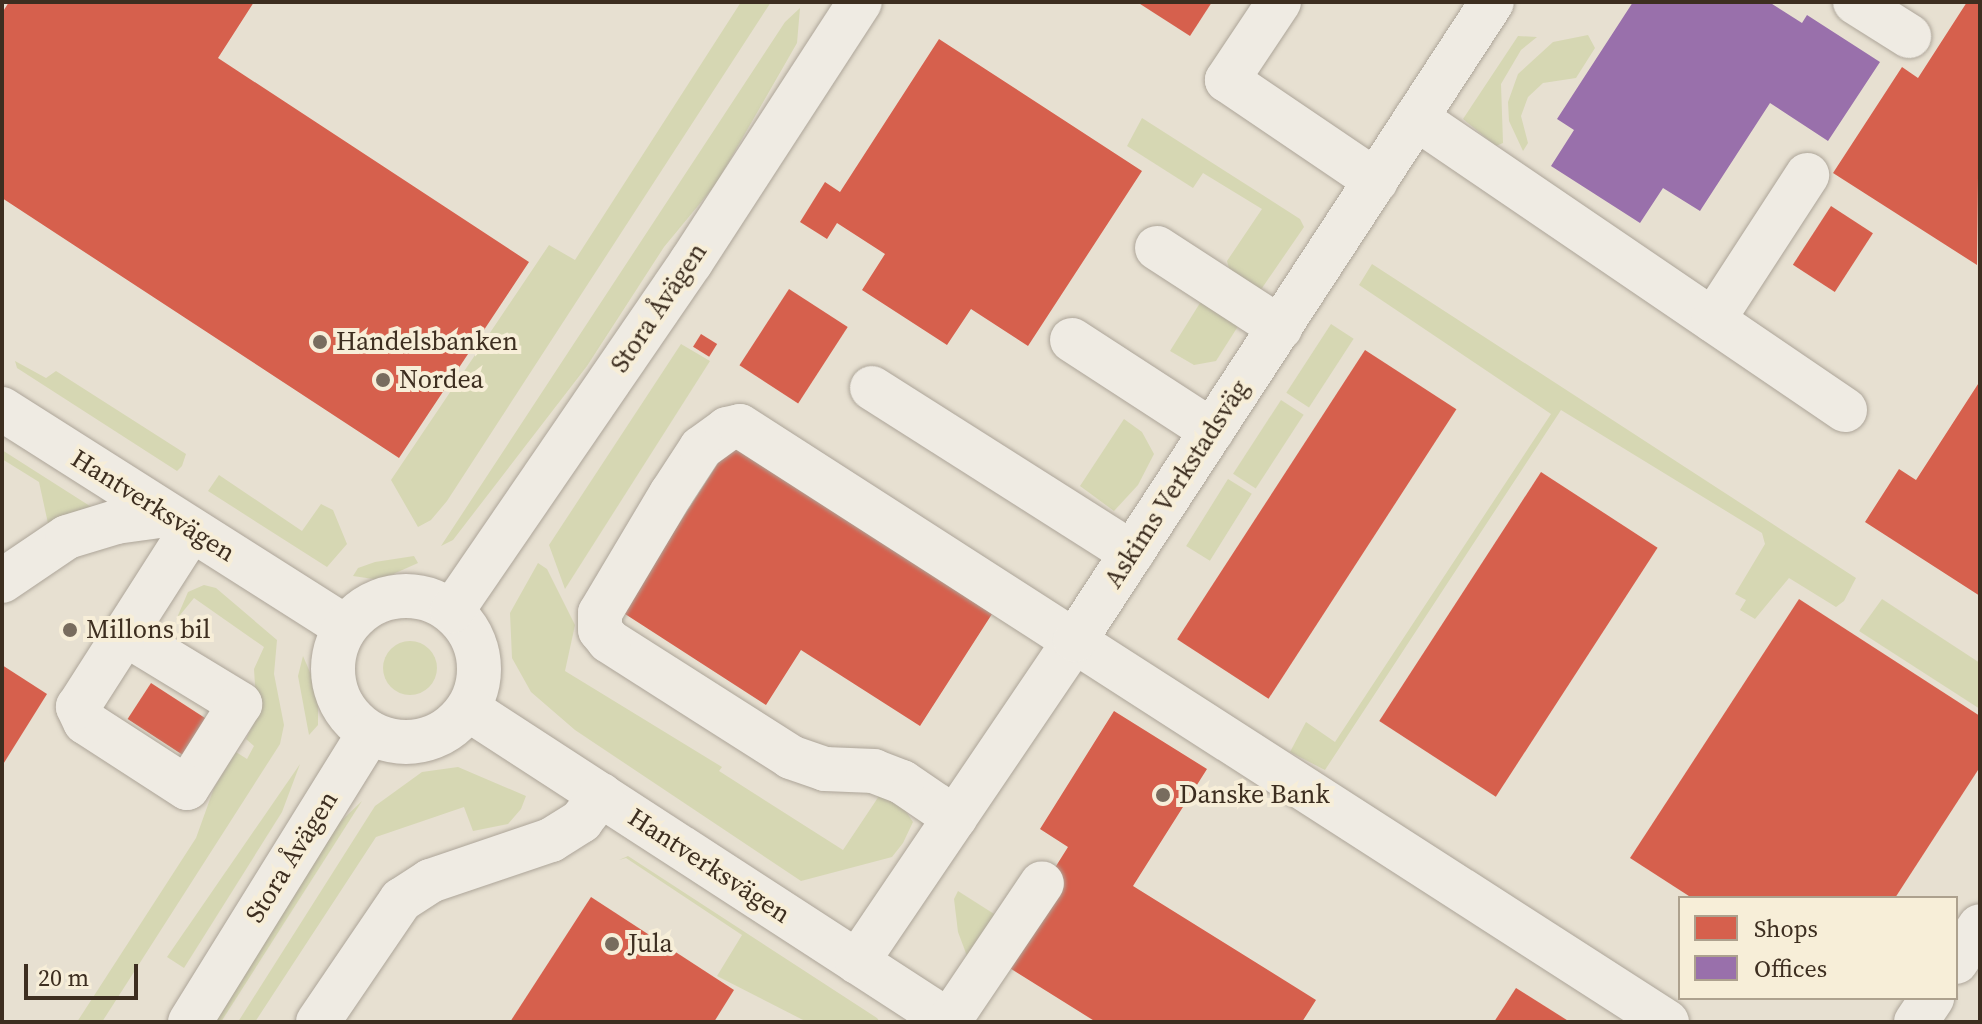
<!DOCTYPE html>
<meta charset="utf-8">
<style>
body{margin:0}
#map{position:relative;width:1982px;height:1024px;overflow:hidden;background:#e7e0d1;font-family:"Source Serif 4",serif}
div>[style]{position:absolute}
.green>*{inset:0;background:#d6d7b3;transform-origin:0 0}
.round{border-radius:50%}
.shops>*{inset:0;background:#d6604d;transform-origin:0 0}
.offices>*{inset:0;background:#9970ab}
.roads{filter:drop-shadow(0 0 2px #ada599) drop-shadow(0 0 2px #ada599)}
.minor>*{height:44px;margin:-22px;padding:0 22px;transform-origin:22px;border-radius:22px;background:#efebe3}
.minor>.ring{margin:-22px;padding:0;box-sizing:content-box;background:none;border:44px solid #efebe3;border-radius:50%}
.dots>*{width:22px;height:22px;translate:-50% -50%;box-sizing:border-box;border:4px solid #f7eed8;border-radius:50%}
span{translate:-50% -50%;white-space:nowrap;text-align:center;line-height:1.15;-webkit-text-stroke:8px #f7eed8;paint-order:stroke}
.street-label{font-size:26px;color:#3d2e20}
.poi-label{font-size:26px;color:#3d2e20}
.left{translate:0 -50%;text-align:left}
.frame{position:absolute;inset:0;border:4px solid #3d2e20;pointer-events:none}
.legend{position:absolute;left:1678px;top:896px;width:280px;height:104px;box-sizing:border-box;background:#f7eed8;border:2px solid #ada18e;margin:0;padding:10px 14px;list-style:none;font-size:24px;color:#3d2e20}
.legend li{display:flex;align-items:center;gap:16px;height:40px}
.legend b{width:40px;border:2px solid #ada18e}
.scale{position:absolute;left:24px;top:964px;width:114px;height:36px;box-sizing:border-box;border:4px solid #3d2e20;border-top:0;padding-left:10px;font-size:24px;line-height:28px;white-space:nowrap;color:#3d2e20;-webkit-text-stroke:6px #f7eed8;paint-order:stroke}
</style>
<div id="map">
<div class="green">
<div style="clip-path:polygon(741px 2px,771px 2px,447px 501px,431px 520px,418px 527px,391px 480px,549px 245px,575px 260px)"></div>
<div style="clip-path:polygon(800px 8px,797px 43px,716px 184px,664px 247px,587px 366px,453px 540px,441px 546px,785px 22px)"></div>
<div style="clip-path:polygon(1588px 35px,1595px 48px,1576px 78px,1543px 83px,1528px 97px,1521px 116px,1528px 143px,1523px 151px,1509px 121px,1508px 102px,1518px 74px,1553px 42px)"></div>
<div style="clip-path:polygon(1518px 36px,1537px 37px,1521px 50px,1501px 84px,1503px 143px,1496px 146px,1463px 119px)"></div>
<div style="clip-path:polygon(1142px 118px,1300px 219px,1304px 227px,1260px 291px,1230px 272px,1227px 261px,1262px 209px,1203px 173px,1193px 188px,1127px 146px)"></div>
<div style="clip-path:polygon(1372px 264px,1856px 578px,1844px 601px,1836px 607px,1789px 578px,1755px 619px,1740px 610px,1746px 600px,1735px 594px,1765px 544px,1762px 533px,1561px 410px,1325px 770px,1290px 752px,1306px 722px,1335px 742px,1551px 414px,1359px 285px)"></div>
<div style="clip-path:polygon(1208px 300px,1242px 320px,1216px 361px,1194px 365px,1170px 351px,1200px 303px)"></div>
<div style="left:1331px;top:324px;width:27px;height:82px;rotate:33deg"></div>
<div style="clip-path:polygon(681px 344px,710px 361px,565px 589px,549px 545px)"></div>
<div style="clip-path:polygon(15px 361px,46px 378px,56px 371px,186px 454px,182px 466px,177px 471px,17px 368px)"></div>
<div style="left:1281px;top:400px;width:27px;height:88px;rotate:33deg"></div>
<div style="clip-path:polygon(1124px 419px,1142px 432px,1154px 454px,1138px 485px,1114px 511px,1080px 486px)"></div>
<div style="clip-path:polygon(2px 450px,93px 508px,49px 528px,39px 482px,2px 459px)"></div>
<div style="clip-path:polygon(219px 475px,302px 531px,321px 504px,333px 510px,347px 544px,327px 567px,208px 491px)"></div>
<div style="left:1228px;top:479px;width:28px;height:79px;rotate:32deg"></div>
<div style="clip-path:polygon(414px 556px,418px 563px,380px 580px,353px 576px,358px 568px,375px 562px)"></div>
<div style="clip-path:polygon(538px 563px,547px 569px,575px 625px,565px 671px,722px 767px,719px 771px,843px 850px,879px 796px,901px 804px,913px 822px,903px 843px,892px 857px,801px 881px,575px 730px,531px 692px,512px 658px,510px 613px)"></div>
<div style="clip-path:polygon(204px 585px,216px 588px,277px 640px,274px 674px,284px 725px,280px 744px,102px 1022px,77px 1022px,196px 838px,214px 788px,236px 752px,247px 759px,254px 746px,246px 739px,257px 717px,254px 669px,264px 647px,194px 598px,176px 620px,188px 592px)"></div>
<div style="clip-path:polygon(1882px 599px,1980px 663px,1980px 709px,1859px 631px)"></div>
<div class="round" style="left:383px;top:641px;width:54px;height:54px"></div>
<div style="clip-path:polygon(303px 656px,318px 691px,318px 725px,309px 735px,298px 676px)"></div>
<div style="clip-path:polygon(300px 764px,282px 812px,184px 968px,167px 957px)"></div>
<div style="clip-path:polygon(458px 767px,526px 796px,521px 809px,508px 824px,473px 831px,464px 807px,376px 837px,255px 1022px,238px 1022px,375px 806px,422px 772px)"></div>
<div style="clip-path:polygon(362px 801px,221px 1022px,215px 1022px,337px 825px)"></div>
<div style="clip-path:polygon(628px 856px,877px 1018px,880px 1022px,807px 1022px,717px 976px,742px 935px,626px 858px,619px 860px)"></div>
<div style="clip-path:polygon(958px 891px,1002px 919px,970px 964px,958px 932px,954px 899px)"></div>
</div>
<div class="shops">
<div style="clip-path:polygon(9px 2px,254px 2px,218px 58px,529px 262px,399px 458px,2px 198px,2px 13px)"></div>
<div style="clip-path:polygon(1137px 2px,1212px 2px,1190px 36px)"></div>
<div style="clip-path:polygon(1967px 2px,1980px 2px,1977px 265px,1833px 173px,1902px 67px,1918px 78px)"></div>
<div style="clip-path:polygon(939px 39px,1142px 171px,1028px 346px,971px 309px,947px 345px,862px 290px,885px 254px,837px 223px,827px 239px,800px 222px,825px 182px,840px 192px)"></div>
<div style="left:1831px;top:206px;width:50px;height:70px;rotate:33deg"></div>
<div style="left:789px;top:289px;width:70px;height:91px;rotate:33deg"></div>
<div style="left:701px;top:334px;width:19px;height:15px;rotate:32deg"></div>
<div style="left:1365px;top:350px;width:109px;height:345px;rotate:33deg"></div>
<div style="clip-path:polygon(1980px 381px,1980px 596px,1865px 522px,1899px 469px,1916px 480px)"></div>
<div style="clip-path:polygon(731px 443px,992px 614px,920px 726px,801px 650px,766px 705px,622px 612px)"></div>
<div style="left:1541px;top:472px;width:139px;height:297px;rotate:33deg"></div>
<div style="clip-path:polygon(1799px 599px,1980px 716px,1980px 767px,1895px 898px,1692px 898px,1630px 858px)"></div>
<div style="clip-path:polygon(2px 665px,47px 694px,2px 766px)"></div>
<div style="left:151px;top:683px;width:80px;height:43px;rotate:33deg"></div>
<div style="clip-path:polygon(1114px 711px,1207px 769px,1133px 886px,1316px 1000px,1302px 1022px,1096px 1022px,997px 960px,1068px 847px,1040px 829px)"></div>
<div style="clip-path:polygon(591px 897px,734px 990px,714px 1022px,510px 1022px)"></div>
<div style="clip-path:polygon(1516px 988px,1570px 1022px,1494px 1022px)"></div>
</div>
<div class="offices">
<div style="clip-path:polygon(1633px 2px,1769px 2px,1802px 23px,1807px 15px,1880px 62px,1828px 141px,1770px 103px,1700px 211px,1663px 188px,1640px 223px,1551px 166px,1574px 130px,1557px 119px)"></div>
</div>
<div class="roads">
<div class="minor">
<div style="left:1279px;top:2px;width:94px;rotate:123.7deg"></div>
<div style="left:1227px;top:80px;width:180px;rotate:34.1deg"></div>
<div style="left:1855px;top:2px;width:64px;rotate:32.2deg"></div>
<div style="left:1416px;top:118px;width:519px;rotate:34.24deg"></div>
<div style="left:1157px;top:248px;width:147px;rotate:33deg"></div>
<div style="left:1713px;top:320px;width:173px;rotate:-57deg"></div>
<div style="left:1072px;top:340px;width:167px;rotate:33deg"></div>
<div style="left:872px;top:388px;width:308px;rotate:32.4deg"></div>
<div style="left:2px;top:409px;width:407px;rotate:32.4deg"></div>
<div style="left:2px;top:581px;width:78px;rotate:-34.1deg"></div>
<div style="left:67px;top:537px;width:51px;rotate:-17deg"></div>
<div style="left:116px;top:522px;width:51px;rotate:-7.8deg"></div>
<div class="ring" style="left:333px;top:596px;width:102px;height:102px"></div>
<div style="left:452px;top:611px;width:423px;rotate:-55.6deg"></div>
<div style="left:691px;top:262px;width:310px;rotate:-57deg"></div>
<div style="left:125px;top:634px;width:135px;rotate:31.3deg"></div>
<div style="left:240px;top:704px;width:99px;rotate:122.2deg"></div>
<div style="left:187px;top:788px;width:121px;rotate:-147.1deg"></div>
<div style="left:85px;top:722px;width:17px;rotate:-115deg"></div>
<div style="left:78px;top:707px;width:210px;rotate:-57.4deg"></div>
<div style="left:468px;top:709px;width:575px;rotate:33deg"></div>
<div style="left:955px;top:818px;width:64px;rotate:-145.8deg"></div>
<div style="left:902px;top:782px;width:30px;rotate:-159deg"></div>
<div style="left:874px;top:771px;width:49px;rotate:-177.7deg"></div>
<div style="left:825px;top:769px;width:36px;rotate:-161deg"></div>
<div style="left:791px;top:757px;width:216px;rotate:-147.5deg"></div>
<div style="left:609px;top:641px;width:14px;rotate:-129deg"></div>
<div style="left:600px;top:630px;width:17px;rotate:-90deg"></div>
<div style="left:600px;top:613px;width:139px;rotate:-59.2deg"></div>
<div style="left:671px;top:494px;width:55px;rotate:-56.9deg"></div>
<div style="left:701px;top:448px;width:32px;rotate:-36deg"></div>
<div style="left:727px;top:429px;width:13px;rotate:-13deg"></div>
<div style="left:740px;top:426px;width:1102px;rotate:32.74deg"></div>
<div style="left:857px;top:962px;width:389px;rotate:-55.9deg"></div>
<div style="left:1075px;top:640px;width:762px;rotate:-56.83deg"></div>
<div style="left:1956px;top:962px;width:43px;rotate:-56.3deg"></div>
<div style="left:949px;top:1021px;width:166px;rotate:-56deg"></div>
<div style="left:190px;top:1022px;width:340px;rotate:-58.2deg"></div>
<div style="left:318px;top:1022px;width:148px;rotate:-55.8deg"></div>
<div style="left:401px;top:900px;width:35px;rotate:-33deg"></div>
<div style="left:430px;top:881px;width:128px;rotate:-18.7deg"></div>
<div style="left:551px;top:840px;width:36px;rotate:-32deg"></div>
<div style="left:581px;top:821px;width:33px;rotate:-52deg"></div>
<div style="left:1916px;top:1022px;width:29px;rotate:-56deg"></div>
</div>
</div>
<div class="dots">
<div style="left:320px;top:342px;background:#786c5e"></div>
<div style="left:383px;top:380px;background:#786c5e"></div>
<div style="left:70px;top:630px;background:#786c5e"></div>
<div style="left:1163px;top:795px;background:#786c5e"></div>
<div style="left:612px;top:944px;background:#786c5e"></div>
</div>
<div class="street-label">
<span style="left:659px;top:308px;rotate:-56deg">Stora Åvägen</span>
<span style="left:1177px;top:484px;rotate:-57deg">Askims Verkstadsväg</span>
<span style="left:153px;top:506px;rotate:32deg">Hantverksvägen</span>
<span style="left:292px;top:857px;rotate:-58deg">Stora Åvägen</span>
<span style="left:709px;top:866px;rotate:33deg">Hantverksvägen</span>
</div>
<div class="poi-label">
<span class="left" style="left:336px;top:342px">Handelsbanken</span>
<span class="left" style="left:399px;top:380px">Nordea</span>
<span class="left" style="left:86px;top:630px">Millons bil</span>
<span class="left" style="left:1179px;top:795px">Danske Bank</span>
<span class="left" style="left:628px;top:944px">Jula</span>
</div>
<div class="frame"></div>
<ul class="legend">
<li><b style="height:22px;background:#d6604d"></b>Shops</li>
<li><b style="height:22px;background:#9970ab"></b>Offices</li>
</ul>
<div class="scale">20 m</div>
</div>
